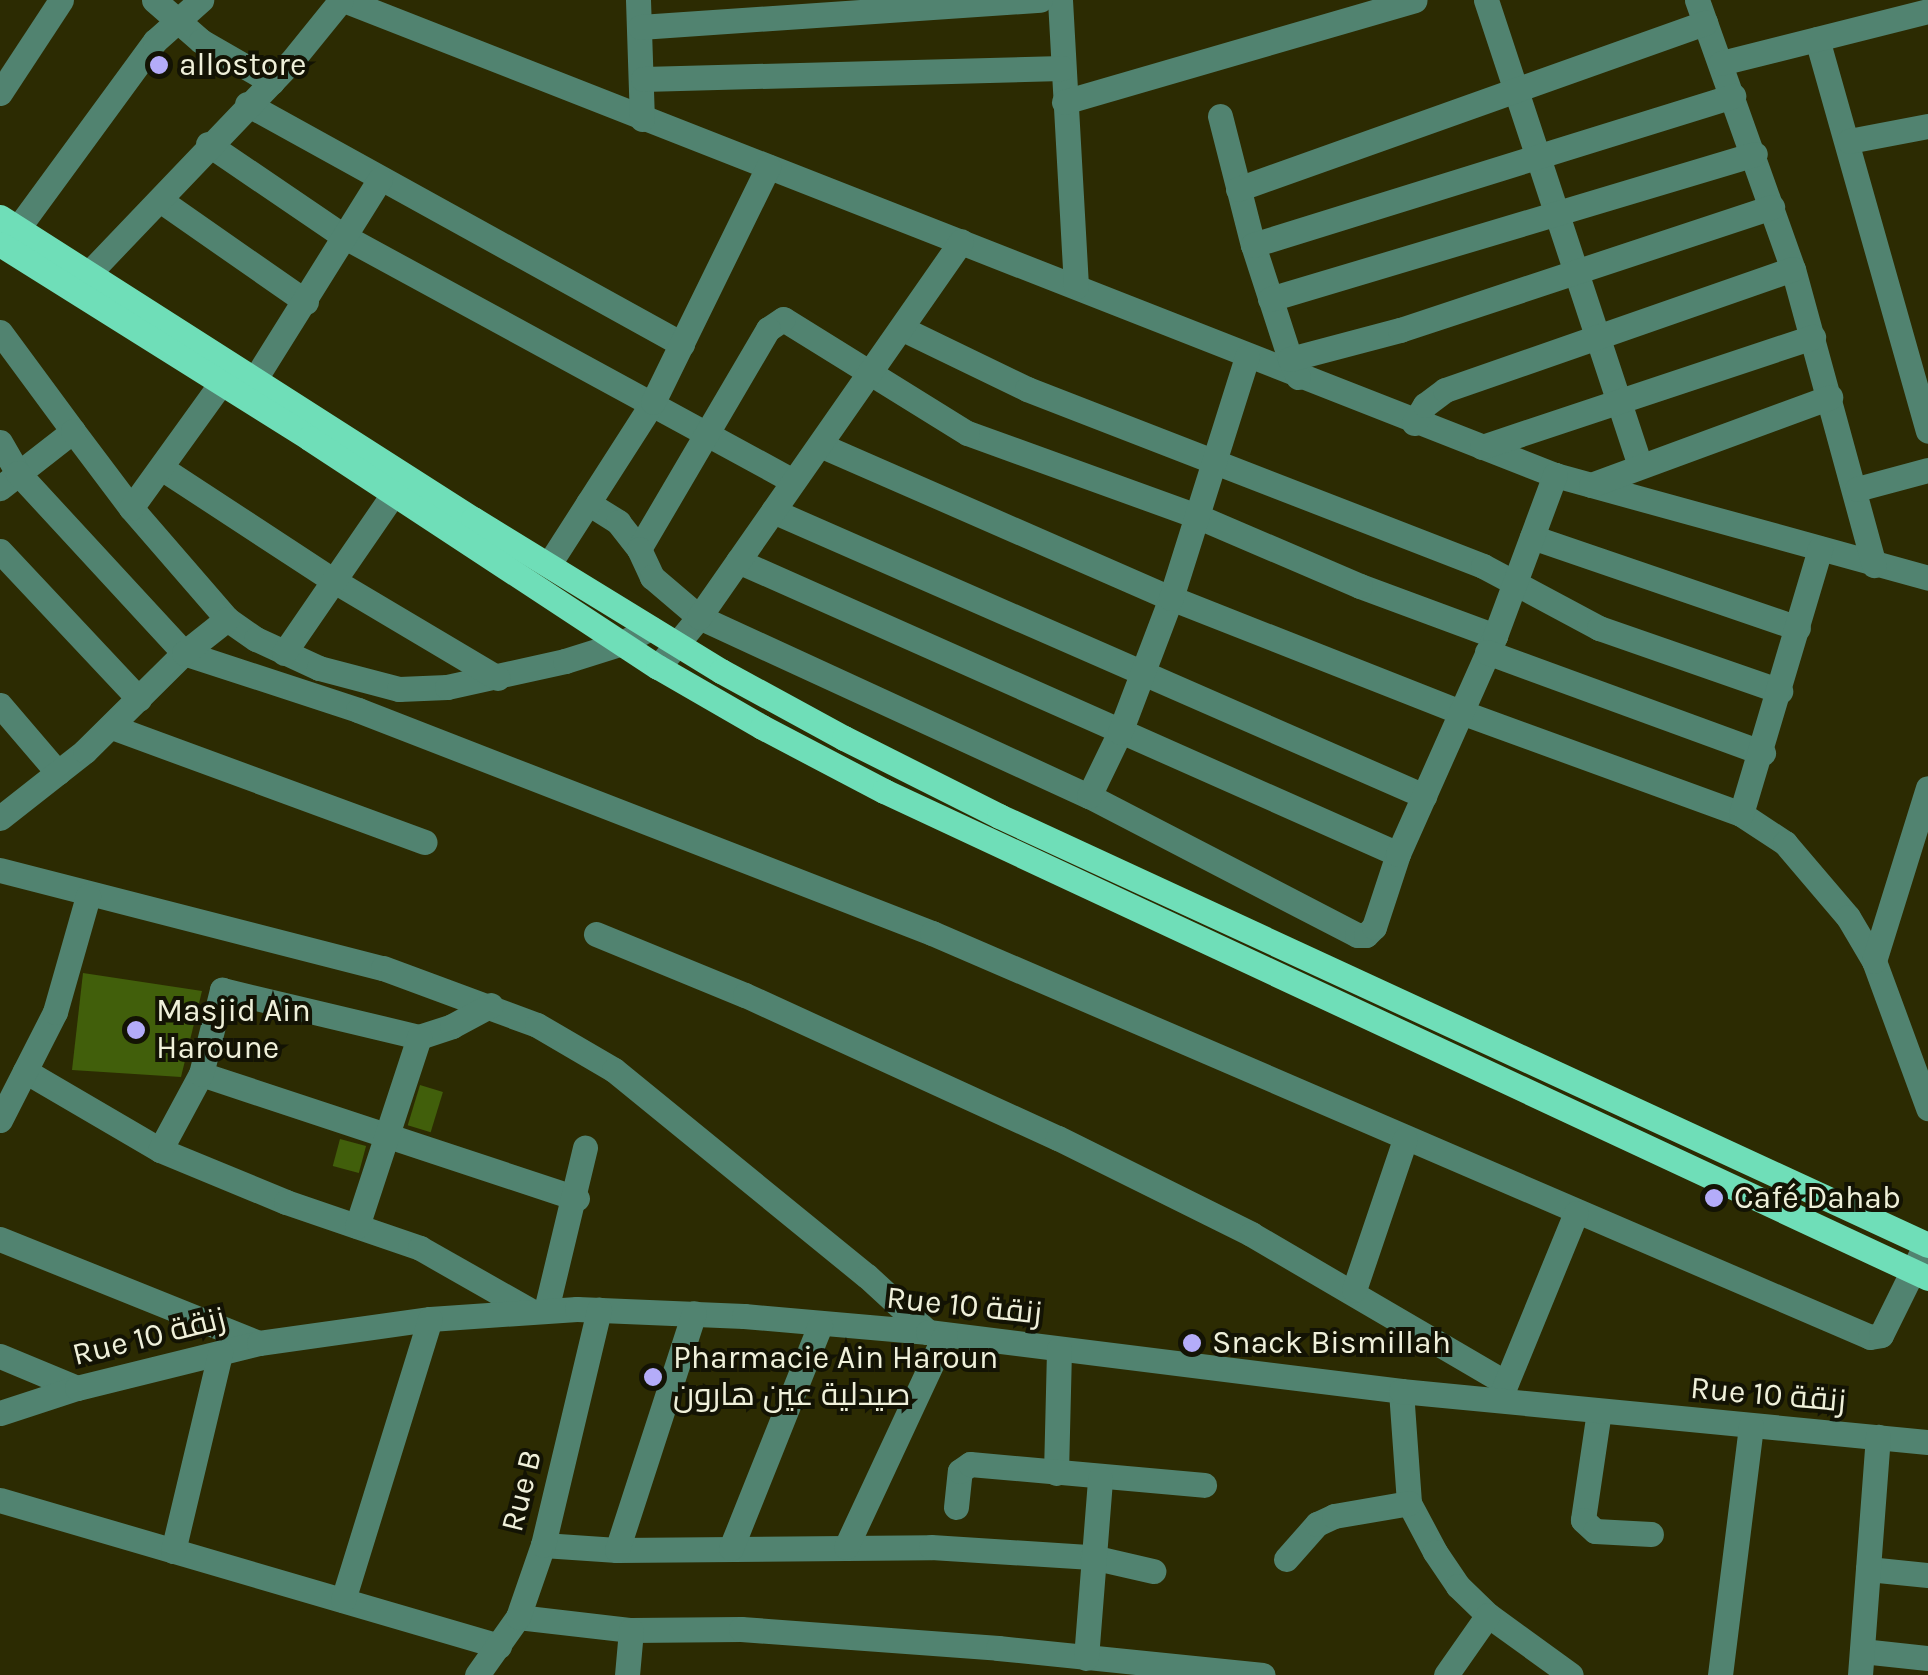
<!DOCTYPE html>
<meta charset="utf-8">
<style>
body{margin:0}
#map{position:relative;width:1928px;height:1675px;overflow:hidden;background:#2c2b02;font-family:Karla,Cairo,sans-serif}
div>[style]{position:absolute}
.building>*{inset:0;background:#415f0b;transform-origin:0 0}
.minor>*{height:25px;margin:-12.5px;padding:0 12.5px;transform-origin:12.5px;border-radius:12.5px;background:#518370}
.major>*{height:25px;margin:-12.5px;padding:0 12.5px;transform-origin:12.5px;border-radius:12.5px;background:#6fdeb8}
.dots>*{width:28px;height:28px;translate:-50% -50%;box-sizing:border-box;border:5px solid #131304;border-radius:50%}
span{translate:-50% -50%;white-space:nowrap;text-align:center;line-height:1.15;-webkit-text-stroke:8px #131304;paint-order:stroke}
.poi-label{font-size:32px;color:#eff0da}
.left{translate:0 -50%;text-align:left}
.street-label{font-size:32px;color:#eff0da}
</style>
<div id="map">
<div class="building">
<div style="clip-path:polygon(83px 973px,202px 991px,181px 1077px,72px 1070px)"></div>
<div style="left:420px;top:1085px;width:24px;height:42px;rotate:17deg"></div>
<div style="left:340px;top:1139px;width:27px;height:28px;rotate:15deg"></div>
</div>
<div class="minor">
<div style="left:154px;top:0;width:62px;rotate:41.1deg"></div>
<div style="left:201px;top:41px;width:82px;rotate:30deg"></div>
<div style="left:344px;top:0;width:1301px;rotate:21.42deg"></div>
<div style="left:1555px;top:475px;width:387px;rotate:15.4deg"></div>
<div style="left:638px;top:0;width:119px;rotate:88.1deg"></div>
<div style="left:1060px;top:0;width:287px;rotate:86.8deg"></div>
<div style="left:1486px;top:0;width:490px;rotate:71.7deg"></div>
<div style="left:1697px;top:0;width:286px;rotate:70.4deg"></div>
<div style="left:1793px;top:269px;width:307px;rotate:74.7deg"></div>
<div style="left:640px;top:27px;width:401px;rotate:-3.9deg"></div>
<div style="left:1817px;top:39px;width:407px;rotate:74.2deg"></div>
<div style="left:1721px;top:63px;width:213px;rotate:-14.1deg"></div>
<div style="left:643px;top:79px;width:419px;rotate:-1.5deg"></div>
<div style="left:0;top:93px;width:111px;rotate:-56.7deg"></div>
<div style="left:1064px;top:102px;width:365px;rotate:-16.2deg"></div>
<div style="left:247px;top:104px;width:497px;rotate:28.9deg"></div>
<div style="left:1220px;top:116px;width:133px;rotate:75.7deg"></div>
<div style="left:1253px;top:245px;width:120px;rotate:72deg"></div>
<div style="left:1849px;top:141px;width:80px;rotate:-10.8deg"></div>
<div style="left:208px;top:144px;width:166px;rotate:34.2deg"></div>
<div style="left:345px;top:237px;width:510px;rotate:28.57deg"></div>
<div style="left:1238px;top:189px;width:496px;rotate:-19.6deg"></div>
<div style="left:160px;top:200px;width:178px;rotate:34.9deg"></div>
<div style="left:18px;top:228px;width:232px;rotate:-53.8deg"></div>
<div style="left:155px;top:41px;width:62px;rotate:-41.7deg"></div>
<div style="left:1253px;top:245px;width:503px;rotate:-17.25deg"></div>
<div style="left:90px;top:272px;width:289px;rotate:-46.3deg"></div>
<div style="left:290px;top:63px;width:81px;rotate:-51deg"></div>
<div style="left:1270px;top:299px;width:506px;rotate:-16.65deg"></div>
<div style="left:903px;top:329px;width:138px;rotate:25.8deg"></div>
<div style="left:1027px;top:389px;width:489px;rotate:21.2deg"></div>
<div style="left:1483px;top:566px;width:132px;rotate:28.1deg"></div>
<div style="left:1599px;top:628px;width:192px;rotate:19.2deg"></div>
<div style="left:0;top:332px;width:123px;rotate:53.6deg"></div>
<div style="left:73px;top:431px;width:93px;rotate:142deg"></div>
<div style="left:1298px;top:377px;width:20px;rotate:-114deg"></div>
<div style="left:1290px;top:359px;width:114px;rotate:-14.8deg"></div>
<div style="left:1400px;top:330px;width:392px;rotate:-18.3deg"></div>
<div style="left:255px;top:379px;width:236px;rotate:-58deg"></div>
<div style="left:1414px;top:423px;width:21px;rotate:-59deg"></div>
<div style="left:1425px;top:405px;width:25px;rotate:-37deg"></div>
<div style="left:1445px;top:390px;width:368px;rotate:-19.2deg"></div>
<div style="left:73px;top:431px;width:96px;rotate:53deg"></div>
<div style="left:131px;top:508px;width:147px;rotate:49.1deg"></div>
<div style="left:227px;top:619px;width:35px;rotate:35deg"></div>
<div style="left:256px;top:639px;width:69px;rotate:24.7deg"></div>
<div style="left:319px;top:668px;width:83px;rotate:14.7deg"></div>
<div style="left:399px;top:689px;width:48px;rotate:-2.4deg"></div>
<div style="left:447px;top:687px;width:121px;rotate:-12.4deg"></div>
<div style="left:565px;top:661px;width:60px;rotate:-17.5deg"></div>
<div style="left:622px;top:643px;width:32px;rotate:-28deg"></div>
<div style="left:0;top:442px;width:36px;rotate:60deg"></div>
<div style="left:18px;top:473px;width:245px;rotate:47.3deg"></div>
<div style="left:184px;top:653px;width:183px;rotate:18.1deg"></div>
<div style="left:358px;top:710px;width:616px;rotate:21.23deg"></div>
<div style="left:932px;top:933px;width:1021px;rotate:23.3deg"></div>
<div style="left:1870px;top:1337px;width:11px;rotate:-10deg"></div>
<div style="left:1881px;top:1335px;width:102px;rotate:-63.7deg"></div>
<div style="left:820px;top:445px;width:383px;rotate:23.6deg"></div>
<div style="left:1171px;top:598px;width:312px;rotate:21.5deg"></div>
<div style="left:1461px;top:712px;width:298px;rotate:20deg"></div>
<div style="left:1741px;top:814px;width:53px;rotate:33.4deg"></div>
<div style="left:1785px;top:843px;width:97px;rotate:49.6deg"></div>
<div style="left:1848px;top:917px;width:51px;rotate:59.4deg"></div>
<div style="left:1874px;top:961px;width:157px;rotate:69.8deg"></div>
<div style="left:1482px;top:447px;width:349px;rotate:-18.4deg"></div>
<div style="left:163px;top:469px;width:207px;rotate:33.2deg"></div>
<div style="left:336px;top:582px;width:188px;rotate:30.7deg"></div>
<div style="left:1591px;top:485px;width:255px;rotate:-20.2deg"></div>
<div style="left:1857px;top:489px;width:73px;rotate:-15deg"></div>
<div style="left:588px;top:503px;width:36px;rotate:32deg"></div>
<div style="left:618px;top:522px;width:34px;rotate:52deg"></div>
<div style="left:131px;top:508px;width:155px;rotate:-54.2deg"></div>
<div style="left:773px;top:511px;width:711px;rotate:23.64deg"></div>
<div style="left:1532px;top:537px;width:281px;rotate:18.9deg"></div>
<div style="left:0;top:551px;width:203px;rotate:46.8deg"></div>
<div style="left:738px;top:561px;width:722px;rotate:23.94deg"></div>
<div style="left:549px;top:564px;width:193px;rotate:-57.3deg"></div>
<div style="left:653px;top:402px;width:262px;rotate:-63.9deg"></div>
<div style="left:1495px;top:636px;width:144px;rotate:-159.7deg"></div>
<div style="left:1360px;top:586px;width:181px;rotate:-156.8deg"></div>
<div style="left:1194px;top:515px;width:241px;rotate:-160.1deg"></div>
<div style="left:967px;top:433px;width:216px;rotate:-148.2deg"></div>
<div style="left:783px;top:319px;width:18px;rotate:146deg"></div>
<div style="left:768px;top:329px;width:255px;rotate:120.4deg"></div>
<div style="left:639px;top:549px;width:31px;rotate:65deg"></div>
<div style="left:652px;top:577px;width:62px;rotate:40.4deg"></div>
<div style="left:699px;top:617px;width:429px;rotate:24.7deg"></div>
<div style="left:1089px;top:796px;width:302px;rotate:27.4deg"></div>
<div style="left:1357px;top:935px;width:9px"></div>
<div style="left:1366px;top:935px;width:11px;rotate:-45deg"></div>
<div style="left:1374px;top:927px;width:77px;rotate:-71.8deg"></div>
<div style="left:1398px;top:854px;width:239px;rotate:-66deg"></div>
<div style="left:1495px;top:636px;width:172px;rotate:-69.6deg"></div>
<div style="left:1487px;top:652px;width:294px;rotate:20.1deg"></div>
<div style="left:284px;top:653px;width:194px;rotate:-55.5deg"></div>
<div style="left:658px;top:667px;width:65px;rotate:-50.6deg"></div>
<div style="left:699px;top:617px;width:458px;rotate:-55.1deg"></div>
<div style="left:0;top:705px;width:89px;rotate:49.5deg"></div>
<div style="left:112px;top:727px;width:333px;rotate:20.2deg"></div>
<div style="left:1089px;top:796px;width:71px;rotate:-64.2deg"></div>
<div style="left:1120px;top:732px;width:143px;rotate:-69.2deg"></div>
<div style="left:1171px;top:598px;width:253px;rotate:-72.5deg"></div>
<div style="left:1741px;top:814px;width:277px;rotate:-73.4deg"></div>
<div style="left:0;top:818px;width:108px;rotate:-38.2deg"></div>
<div style="left:85px;top:751px;width:139px;rotate:-44.7deg"></div>
<div style="left:184px;top:653px;width:55px;rotate:-38.3deg"></div>
<div style="left:0;top:870px;width:395px;rotate:14.4deg"></div>
<div style="left:383px;top:968px;width:164px;rotate:20.3deg"></div>
<div style="left:537px;top:1025px;width:89px;rotate:30.3deg"></div>
<div style="left:614px;top:1070px;width:326px;rotate:39.2deg"></div>
<div style="left:867px;top:1276px;width:83px;rotate:42.6deg"></div>
<div style="left:596px;top:934px;width:161px;rotate:22.3deg"></div>
<div style="left:745px;top:995px;width:344px;rotate:24.6deg"></div>
<div style="left:1058px;top:1138px;width:216px;rotate:26.4deg"></div>
<div style="left:1251px;top:1234px;width:295px;rotate:30.3deg"></div>
<div style="left:1874px;top:961px;width:181px;rotate:-72.7deg"></div>
<div style="left:25px;top:1071px;width:156px;rotate:30.3deg"></div>
<div style="left:160px;top:1150px;width:136px;rotate:22.4deg"></div>
<div style="left:286px;top:1202px;width:142px;rotate:18.9deg"></div>
<div style="left:420px;top:1248px;width:125px;rotate:29.6deg"></div>
<div style="left:201px;top:1074px;width:396px;rotate:18.3deg"></div>
<div style="left:0;top:1120px;width:121px;rotate:-63deg"></div>
<div style="left:55px;top:1012px;width:121px;rotate:-74.1deg"></div>
<div style="left:160px;top:1150px;width:86px;rotate:-61.7deg"></div>
<div style="left:201px;top:1074px;width:87px;rotate:-76deg"></div>
<div style="left:222px;top:990px;width:203px;rotate:13.4deg"></div>
<div style="left:419px;top:1037px;width:35px;rotate:-18deg"></div>
<div style="left:452px;top:1026px;width:44px;rotate:-28.3deg"></div>
<div style="left:357px;top:1226px;width:199px;rotate:-71.8deg"></div>
<div style="left:0;top:1239px;width:279px;rotate:21.9deg"></div>
<div style="left:1354px;top:1290px;width:159px;rotate:-71.3deg"></div>
<div style="left:546px;top:1310px;width:167px;rotate:-76.5deg"></div>
<div style="left:0;top:1356px;width:83px;rotate:22.6deg"></div>
<div style="left:1401px;top:1391px;width:112px;rotate:85.9deg"></div>
<div style="left:1409px;top:1503px;width:55px;rotate:62deg"></div>
<div style="left:1435px;top:1552px;width:41px;rotate:55.9deg"></div>
<div style="left:1458px;top:1586px;width:42px;rotate:44deg"></div>
<div style="left:1488px;top:1615px;width:102px;rotate:35.9deg"></div>
<div style="left:1500px;top:1398px;width:200px;rotate:-67.7deg"></div>
<div style="left:1599px;top:1411px;width:110px;rotate:98.4deg"></div>
<div style="left:1583px;top:1520px;width:16px;rotate:43deg"></div>
<div style="left:1595px;top:1531px;width:56px;rotate:3.1deg"></div>
<div style="left:0;top:1413px;width:81px;rotate:-18deg"></div>
<div style="left:77px;top:1388px;width:187px;rotate:-13.9deg"></div>
<div style="left:259px;top:1343px;width:173px;rotate:-8deg"></div>
<div style="left:430px;top:1319px;width:147px;rotate:-3.9deg"></div>
<div style="left:577px;top:1309px;width:167px;rotate:2.4deg"></div>
<div style="left:744px;top:1316px;width:185px;rotate:5deg"></div>
<div style="left:928px;top:1332px;width:477px;rotate:7.1deg"></div>
<div style="left:1401px;top:1391px;width:529px;rotate:5.53deg"></div>
<div style="left:1056px;top:1473px;width:124px;rotate:-88.6deg"></div>
<div style="left:0;top:1500px;width:520px;rotate:16.31deg"></div>
<div style="left:956px;top:1507px;width:36px;rotate:-84deg"></div>
<div style="left:960px;top:1471px;width:12px;rotate:-35deg"></div>
<div style="left:970px;top:1464px;width:235px;rotate:5.1deg"></div>
<div style="left:543px;top:1545px;width:74px;rotate:3.9deg"></div>
<div style="left:617px;top:1550px;width:314px;rotate:-0.5deg"></div>
<div style="left:931px;top:1547px;width:161px;rotate:3.6deg"></div>
<div style="left:1092px;top:1557px;width:63px;rotate:12.9deg"></div>
<div style="left:846px;top:1547px;width:234px;rotate:-65deg"></div>
<div style="left:731px;top:1548px;width:240px;rotate:-68.2deg"></div>
<div style="left:617px;top:1550px;width:249px;rotate:-72deg"></div>
<div style="left:173px;top:1551px;width:204px;rotate:-76.6deg"></div>
<div style="left:1286px;top:1559px;width:47px;rotate:-48.5deg"></div>
<div style="left:1317px;top:1524px;width:19px;rotate:-25deg"></div>
<div style="left:1334px;top:1516px;width:76px;rotate:-9.8deg"></div>
<div style="left:1868px;top:1569px;width:60px;rotate:5.7deg"></div>
<div style="left:343px;top:1600px;width:294px;rotate:-72.8deg"></div>
<div style="left:518px;top:1617px;width:114px;rotate:6.6deg"></div>
<div style="left:631px;top:1630px;width:110px;rotate:-0.5deg"></div>
<div style="left:741px;top:1629px;width:258px;rotate:4.2deg"></div>
<div style="left:998px;top:1648px;width:266px;rotate:5.8deg"></div>
<div style="left:1862px;top:1651px;width:66px;rotate:6.1deg"></div>
<div style="left:1086px;top:1658px;width:180px;rotate:-85.5deg"></div>
<div style="left:477px;top:1675px;width:71px;rotate:-54.7deg"></div>
<div style="left:518px;top:1617px;width:76px;rotate:-70.9deg"></div>
<div style="left:543px;top:1545px;width:242px;rotate:-76.6deg"></div>
<div style="left:627px;top:1675px;width:45px;rotate:-84.9deg"></div>
<div style="left:1446px;top:1675px;width:73px;rotate:-55deg"></div>
<div style="left:1720px;top:1675px;width:251px;rotate:-82.9deg"></div>
<div style="left:1860px;top:1675px;width:239px;rotate:-85.7deg"></div>
</div>
<div class="major">
<div style="left:0;top:217px;width:561px;rotate:32.56deg"></div>
<div style="left:473px;top:519px;width:291px;rotate:31.5deg"></div>
<div style="left:721px;top:671px;width:140px;rotate:28.6deg"></div>
<div style="left:844px;top:738px;width:174px;rotate:26.7deg"></div>
<div style="left:999px;top:816px;width:1023px;rotate:24.79deg"></div>
<div style="left:0;top:244px;width:365px;rotate:32.1deg"></div>
<div style="left:309px;top:438px;width:417px;rotate:33.3deg"></div>
<div style="left:658px;top:667px;width:120px;rotate:30deg"></div>
<div style="left:762px;top:727px;width:138px;rotate:27.7deg"></div>
<div style="left:884px;top:791px;width:1152px;rotate:25.01deg"></div>
</div>
<div class="dots">
<div style="left:159px;top:65px;background:#b4acf9"></div>
<div style="left:136px;top:1030px;background:#b4acf9"></div>
<div style="left:1714px;top:1198px;background:#b4acf9"></div>
<div style="left:1192px;top:1343px;background:#b4acf9"></div>
<div style="left:653px;top:1377px;background:#b4acf9"></div>
</div>
<div class="poi-label">
<span class="left" style="left:179px;top:65px">allostore</span>
<span class="left" style="left:156px;top:1030px">Masjid Ain<br>Haroune</span>
<span class="left" style="left:1734px;top:1198px">Café Dahab</span>
<span class="left" style="left:1212px;top:1343px">Snack Bismillah</span>
<span class="left" style="left:673px;top:1377px">Pharmacie Ain Haroun<br>صيدلية عين هارون</span>
</div>
<div class="street-label">
<span style="left:964px;top:1306px;rotate:6deg">Rue 10 زنقة</span>
<span style="left:149px;top:1337px;rotate:-14deg">Rue 10 زنقة</span>
<span style="left:1768px;top:1395px;rotate:5deg">Rue 10 زنقة</span>
<span style="left:522px;top:1491px;rotate:-76deg">Rue B</span>
</div>
</div>
